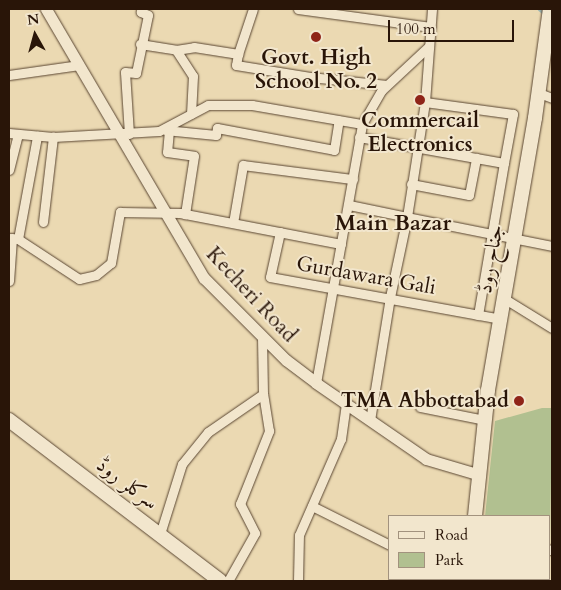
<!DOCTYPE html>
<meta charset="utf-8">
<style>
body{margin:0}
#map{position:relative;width:561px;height:590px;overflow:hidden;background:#ebd9b2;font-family:Cardo,Amiri,serif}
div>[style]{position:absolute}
.green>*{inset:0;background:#b1c090}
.stream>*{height:2.5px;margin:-1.25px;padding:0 1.25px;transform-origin:1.25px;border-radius:1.25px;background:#9cb8b6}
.roads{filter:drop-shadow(0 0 1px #5a4632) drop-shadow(0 0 1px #5a4632)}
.minor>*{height:9px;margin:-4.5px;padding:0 4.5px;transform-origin:4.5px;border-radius:4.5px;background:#f2e6cd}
.tertiary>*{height:11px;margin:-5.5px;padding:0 5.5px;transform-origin:5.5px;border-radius:5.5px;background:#f2e6cd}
.secondary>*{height:14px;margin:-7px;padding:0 7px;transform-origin:7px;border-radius:7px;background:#f2e6cd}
.dots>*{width:14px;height:14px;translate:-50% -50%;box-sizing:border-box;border:2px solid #f2e6cd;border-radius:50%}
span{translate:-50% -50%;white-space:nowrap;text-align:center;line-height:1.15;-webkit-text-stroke:4px #f2e6cd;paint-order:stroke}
.poi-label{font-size:21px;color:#291508;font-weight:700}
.right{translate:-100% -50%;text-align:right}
.street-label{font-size:21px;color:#291508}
.neighbourhood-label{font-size:22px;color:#291508;font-weight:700}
.frame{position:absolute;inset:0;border:10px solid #291508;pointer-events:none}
.legend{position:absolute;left:388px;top:515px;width:162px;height:65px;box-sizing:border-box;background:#f2e6cd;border:1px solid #a2927e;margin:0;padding:6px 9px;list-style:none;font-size:15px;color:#291508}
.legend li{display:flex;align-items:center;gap:10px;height:25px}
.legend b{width:25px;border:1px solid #a2927e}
.north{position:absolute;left:10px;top:10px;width:50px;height:50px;-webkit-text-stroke:4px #f2e6cd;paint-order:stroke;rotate:353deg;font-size:14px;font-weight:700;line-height:20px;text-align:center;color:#291508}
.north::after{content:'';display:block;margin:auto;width:18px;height:22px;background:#291508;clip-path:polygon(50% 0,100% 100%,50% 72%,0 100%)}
.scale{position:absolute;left:388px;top:20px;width:126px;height:22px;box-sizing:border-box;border:2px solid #291508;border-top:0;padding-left:6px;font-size:15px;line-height:18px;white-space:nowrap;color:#291508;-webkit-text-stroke:4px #f2e6cd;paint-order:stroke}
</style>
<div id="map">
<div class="green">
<div style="clip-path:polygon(542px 408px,552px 408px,550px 547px,550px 516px,485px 516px,495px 421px)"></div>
</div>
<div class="stream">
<div style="left:539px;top:9px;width:8px;rotate:40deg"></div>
</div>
<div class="roads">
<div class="minor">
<div style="left:298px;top:9px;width:134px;rotate:7.7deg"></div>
<div style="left:432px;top:9px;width:93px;rotate:94.3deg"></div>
<div style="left:425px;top:102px;width:116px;rotate:98.9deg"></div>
<div style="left:407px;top:217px;width:148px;rotate:11.3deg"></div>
<div style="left:140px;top:44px;width:36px;rotate:9deg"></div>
<div style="left:176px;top:50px;width:31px;rotate:57deg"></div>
<div style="left:193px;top:76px;width:38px;rotate:93deg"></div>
<div style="left:176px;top:50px;width:18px;rotate:-9deg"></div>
<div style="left:194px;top:47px;width:45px;rotate:9deg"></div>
<div style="left:238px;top:54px;width:47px;rotate:-71.6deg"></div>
<div style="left:238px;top:54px;width:11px;rotate:100deg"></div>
<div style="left:236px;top:65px;width:75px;rotate:9.2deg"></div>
<div style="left:310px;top:77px;width:77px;rotate:5.9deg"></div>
<div style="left:9px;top:75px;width:71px;rotate:-8.1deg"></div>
<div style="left:539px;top:93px;width:14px;rotate:21deg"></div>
<div style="left:165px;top:130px;width:51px;rotate:5.6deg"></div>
<div style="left:216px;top:135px;width:7px;rotate:-82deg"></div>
<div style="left:217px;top:128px;width:119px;rotate:10.6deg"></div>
<div style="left:334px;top:150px;width:30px;rotate:-81deg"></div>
<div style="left:169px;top:130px;width:22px;rotate:95deg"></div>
<div style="left:167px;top:152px;width:27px;rotate:8deg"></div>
<div style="left:194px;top:156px;width:59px;rotate:98.8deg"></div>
<div style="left:9px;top:133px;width:44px;rotate:5.2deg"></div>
<div style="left:53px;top:137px;width:106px;rotate:-3.2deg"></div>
<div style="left:159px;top:131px;width:55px;rotate:-28deg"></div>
<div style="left:208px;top:105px;width:44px"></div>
<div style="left:252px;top:105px;width:112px;rotate:9.8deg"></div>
<div style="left:129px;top:134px;width:62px;rotate:-93.7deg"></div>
<div style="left:125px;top:72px;width:11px;rotate:5deg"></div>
<div style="left:136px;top:73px;width:59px;rotate:-78.3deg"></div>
<div style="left:148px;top:15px;width:8px;rotate:-157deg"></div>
<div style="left:141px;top:12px;width:3px;rotate:-72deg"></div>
<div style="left:359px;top:137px;width:147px;rotate:10.2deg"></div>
<div style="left:504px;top:163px;width:50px;rotate:-79.6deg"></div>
<div style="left:513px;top:114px;width:89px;rotate:-172.2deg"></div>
<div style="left:9px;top:170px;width:37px;rotate:-76deg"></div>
<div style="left:411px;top:184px;width:59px;rotate:10.7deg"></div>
<div style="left:469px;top:195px;width:38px;rotate:-79deg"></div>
<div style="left:349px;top:205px;width:59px;rotate:11.7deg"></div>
<div style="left:407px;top:217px;width:82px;rotate:102deg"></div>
<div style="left:390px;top:297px;width:125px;rotate:99.2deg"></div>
<div style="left:43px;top:222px;width:86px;rotate:-83.3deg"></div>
<div style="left:233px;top:223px;width:59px;rotate:-80.2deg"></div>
<div style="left:243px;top:165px;width:111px;rotate:7.3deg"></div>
<div style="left:280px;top:232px;width:46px;rotate:102.5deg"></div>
<div style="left:270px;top:277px;width:235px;rotate:10.3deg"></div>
<div style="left:9px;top:238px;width:9px;rotate:6deg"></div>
<div style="left:18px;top:239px;width:73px;rotate:33.3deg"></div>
<div style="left:79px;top:279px;width:17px;rotate:-13deg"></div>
<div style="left:96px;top:275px;width:19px;rotate:-39deg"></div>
<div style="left:111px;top:263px;width:52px;rotate:-80deg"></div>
<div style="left:120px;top:212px;width:60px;rotate:1deg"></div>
<div style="left:180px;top:213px;width:164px;rotate:10.9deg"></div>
<div style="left:18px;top:239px;width:105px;rotate:-79.5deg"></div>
<div style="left:9px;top:281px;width:43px;rotate:-86deg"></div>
<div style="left:505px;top:299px;width:55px;rotate:31.7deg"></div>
<div style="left:478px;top:315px;width:154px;rotate:-80.3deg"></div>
<div style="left:316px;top:383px;width:263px;rotate:-79.9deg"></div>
<div style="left:362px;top:124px;width:39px;rotate:-60deg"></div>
<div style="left:382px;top:90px;width:64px;rotate:-43.1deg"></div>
<div style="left:420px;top:407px;width:66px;rotate:11.3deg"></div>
<div style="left:312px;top:506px;width:87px;rotate:26.6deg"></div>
<div style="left:160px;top:534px;width:73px;rotate:-72.6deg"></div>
<div style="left:182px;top:464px;width:41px;rotate:-50.9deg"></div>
<div style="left:208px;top:432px;width:67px;rotate:-34.6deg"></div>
<div style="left:263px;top:394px;width:57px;rotate:-91deg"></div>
<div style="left:550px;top:550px;width:2px;rotate:-27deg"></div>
<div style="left:228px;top:581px;width:55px;rotate:-60.6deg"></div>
<div style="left:255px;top:533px;width:33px;rotate:-117deg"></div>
<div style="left:240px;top:504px;width:79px;rotate:-68.3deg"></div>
<div style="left:269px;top:431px;width:37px;rotate:-99deg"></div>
<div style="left:298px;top:581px;width:46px;rotate:-88.8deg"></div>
<div style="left:299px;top:535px;width:105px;rotate:-66.4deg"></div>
<div style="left:341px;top:439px;width:35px;rotate:-82deg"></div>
</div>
<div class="tertiary">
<div style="left:46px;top:9px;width:312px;rotate:59.6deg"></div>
<div style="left:204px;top:278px;width:116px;rotate:45deg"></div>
<div style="left:286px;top:360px;width:38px;rotate:37deg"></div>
<div style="left:316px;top:383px;width:134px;rotate:34.6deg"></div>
<div style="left:426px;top:459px;width:53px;rotate:16.4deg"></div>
</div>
<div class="secondary">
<div style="left:9px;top:420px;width:265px;rotate:37.3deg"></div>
<div style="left:475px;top:516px;width:127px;rotate:-84.1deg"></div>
<div style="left:488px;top:390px;width:276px;rotate:-80.2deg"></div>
<div style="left:535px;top:118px;width:110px;rotate:-82.2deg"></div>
<div style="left:469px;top:579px;width:4px;rotate:34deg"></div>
<div style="left:418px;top:581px;width:10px;rotate:-11deg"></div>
</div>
</div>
<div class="dots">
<div style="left:316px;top:37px;background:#8f2418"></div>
<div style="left:420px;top:100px;background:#8f2418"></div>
<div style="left:519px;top:401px;background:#8f2418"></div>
</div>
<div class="poi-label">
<span style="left:316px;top:70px">Govt. High<br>School No. 2</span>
<span style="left:420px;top:133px">Commercail<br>Electronics</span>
<span class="right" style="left:509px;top:401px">TMA Abbottabad</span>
</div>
<div class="street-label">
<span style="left:491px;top:259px;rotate:-80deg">جناح روڈ</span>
<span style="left:366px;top:276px;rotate:10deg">Gurdawara Gali</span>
<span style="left:251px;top:295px;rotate:47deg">Kecheri Road</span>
<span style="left:127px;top:484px;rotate:37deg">سرکلر روڈ</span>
</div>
<div class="neighbourhood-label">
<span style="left:393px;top:224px">Main Bazar</span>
</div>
<div class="frame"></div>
<ul class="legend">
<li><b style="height:6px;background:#f2e6cd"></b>Road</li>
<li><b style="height:14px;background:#b1c090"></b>Park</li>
</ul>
<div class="north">N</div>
<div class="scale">100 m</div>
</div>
